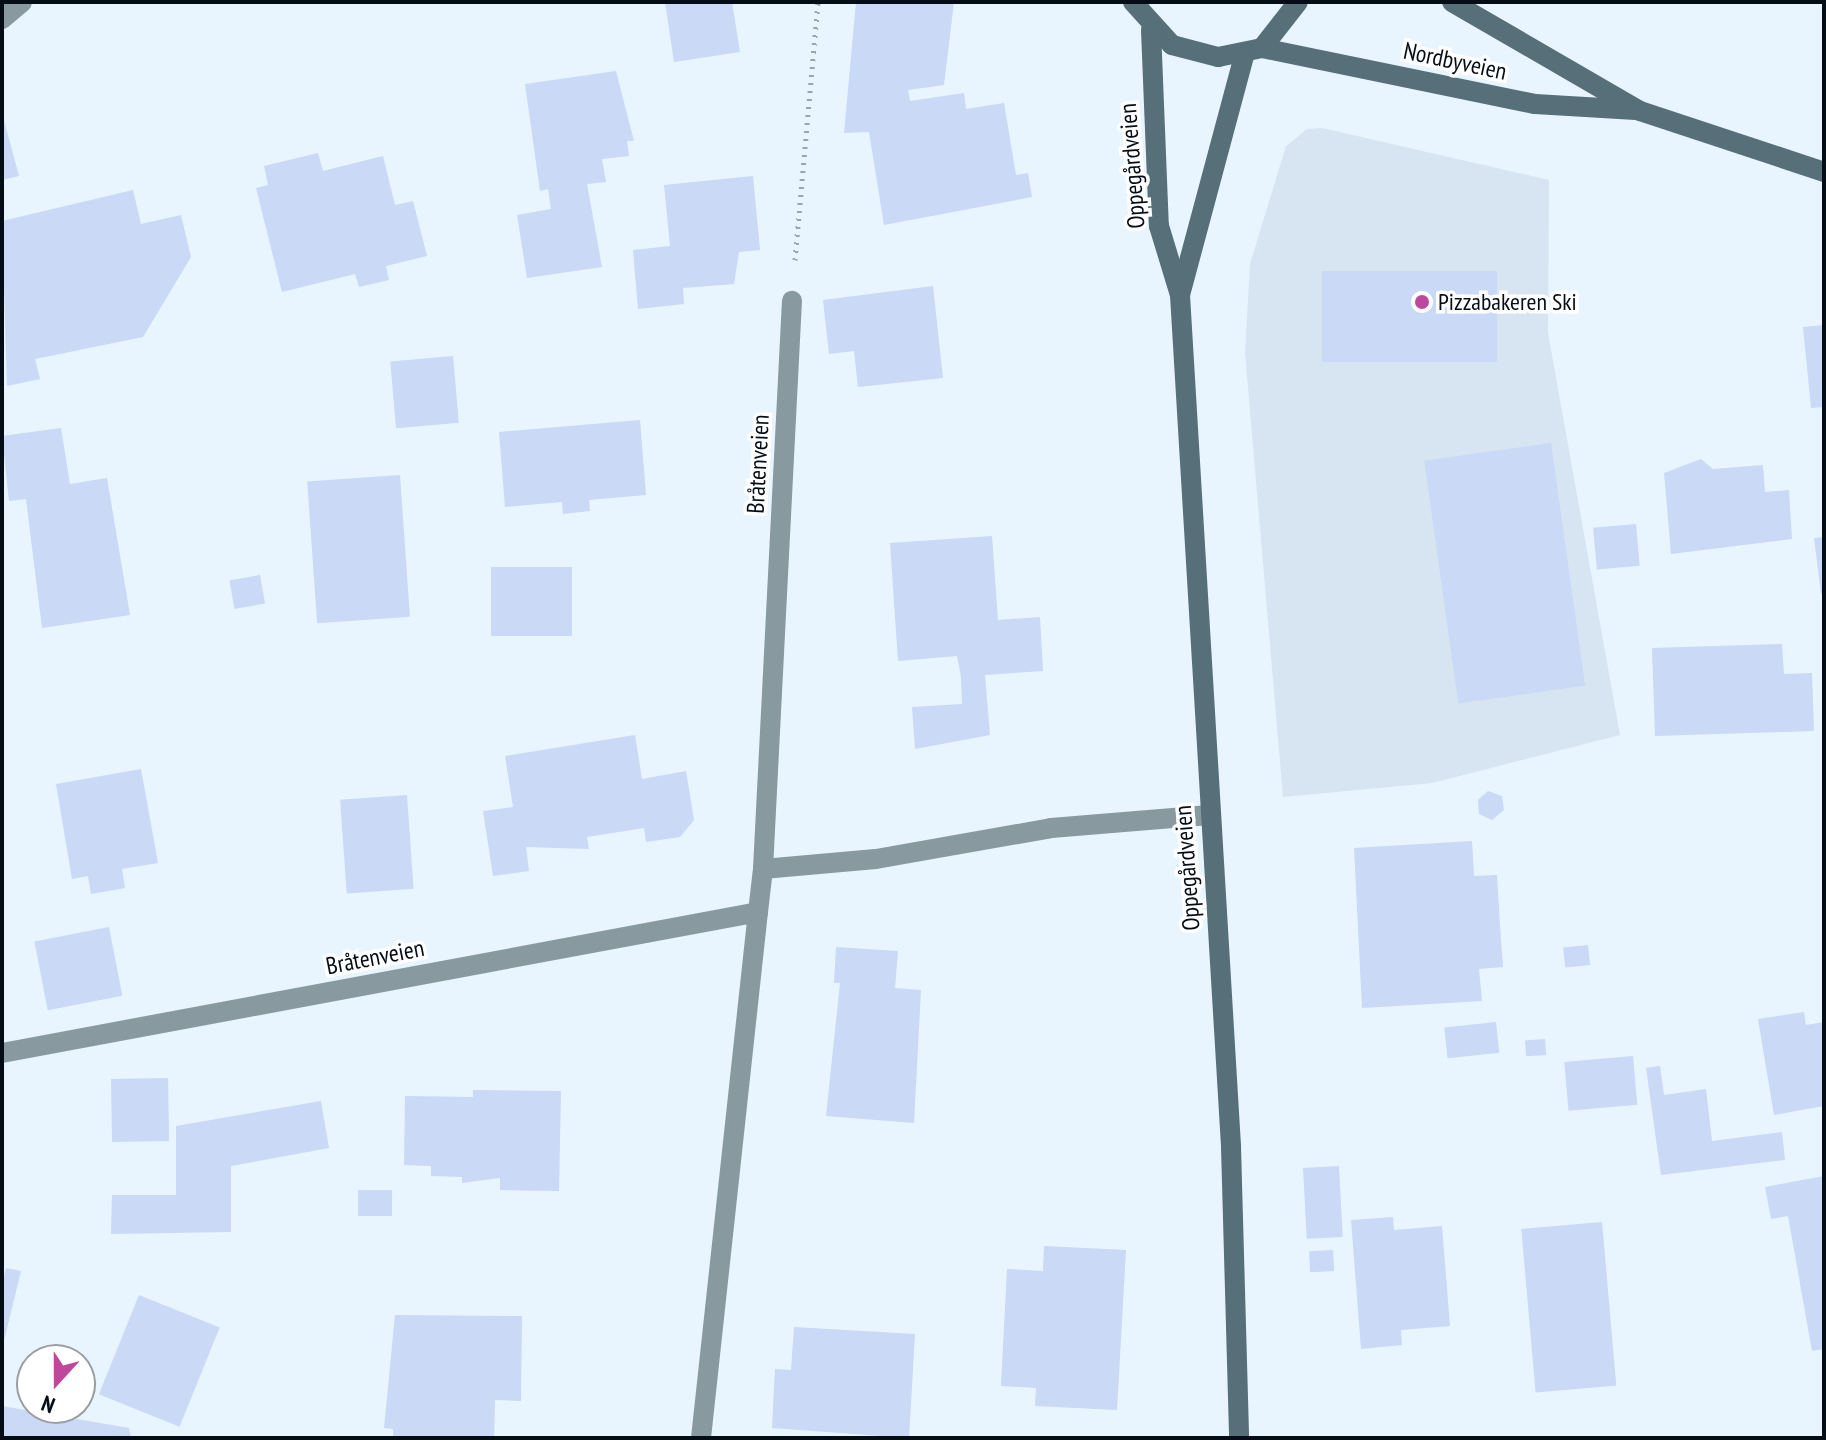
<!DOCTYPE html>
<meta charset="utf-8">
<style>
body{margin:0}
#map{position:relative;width:1826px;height:1440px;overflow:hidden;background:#e8f4fe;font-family:"PT Sans Narrow",sans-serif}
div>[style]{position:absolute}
.built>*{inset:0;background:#d6e5f1}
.building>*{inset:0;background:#c9d9f6;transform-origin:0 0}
.path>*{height:5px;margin-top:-2.5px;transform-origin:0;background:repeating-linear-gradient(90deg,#9aa5ae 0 2px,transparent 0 8px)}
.minor>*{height:20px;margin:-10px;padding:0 10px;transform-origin:10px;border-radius:10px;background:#8899a0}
.secondary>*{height:20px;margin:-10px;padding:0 10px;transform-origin:10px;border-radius:10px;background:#566f78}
.dots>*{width:22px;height:22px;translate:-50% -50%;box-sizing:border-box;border:4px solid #fff;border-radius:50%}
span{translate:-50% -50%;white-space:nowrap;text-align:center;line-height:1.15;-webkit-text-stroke:7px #fff;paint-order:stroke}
.street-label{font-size:24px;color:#040d15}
.poi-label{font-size:24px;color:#040d15}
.left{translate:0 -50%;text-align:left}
.frame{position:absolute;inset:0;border:4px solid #040d15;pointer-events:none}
.north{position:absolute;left:16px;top:1344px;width:80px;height:80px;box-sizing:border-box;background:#fff;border:2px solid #9b9ea1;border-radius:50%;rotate:201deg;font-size:22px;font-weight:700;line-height:32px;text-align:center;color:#040d15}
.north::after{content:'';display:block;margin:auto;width:28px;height:36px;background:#bf489d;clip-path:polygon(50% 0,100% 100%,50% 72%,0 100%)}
</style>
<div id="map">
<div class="built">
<div style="clip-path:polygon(1322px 128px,1549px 180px,1548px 333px,1620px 735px,1432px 783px,1283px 797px,1245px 352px,1250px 264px,1286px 146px,1307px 129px)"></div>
</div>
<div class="building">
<div style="clip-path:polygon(665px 2px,732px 2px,740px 52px,674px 62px)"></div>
<div style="clip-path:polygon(856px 2px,954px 2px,944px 85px,908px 90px,910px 101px,964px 93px,966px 109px,1004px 103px,1016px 175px,1028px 173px,1032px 197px,884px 225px,869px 132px,844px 133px)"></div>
<div style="clip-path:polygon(616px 71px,634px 141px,627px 141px,629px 156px,602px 159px,606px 182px,587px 184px,602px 267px,527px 278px,517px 215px,551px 209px,548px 189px,540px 191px,525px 84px)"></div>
<div style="clip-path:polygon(2px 113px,19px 176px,2px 180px)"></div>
<div style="clip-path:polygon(318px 153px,323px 171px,383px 156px,395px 205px,413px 201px,427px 256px,386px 266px,389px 280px,359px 287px,355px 274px,282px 292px,256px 188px,268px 185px,264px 166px)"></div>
<div style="clip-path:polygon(753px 176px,760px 250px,739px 252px,734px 284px,683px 288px,684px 304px,638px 309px,633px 250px,670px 246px,664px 185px)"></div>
<div style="clip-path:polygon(133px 190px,141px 224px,181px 215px,191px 257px,143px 337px,35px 359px,40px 379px,7px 386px,2px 221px)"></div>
<div style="left:1322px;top:271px;width:175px;height:91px"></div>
<div style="clip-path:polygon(933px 286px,943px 378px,858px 387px,854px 351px,829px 354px,823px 300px)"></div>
<div style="clip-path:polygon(1824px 325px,1824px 407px,1811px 408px,1803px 327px)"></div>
<div style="left:453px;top:356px;width:67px;height:63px;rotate:85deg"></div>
<div style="clip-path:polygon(640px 420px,646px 495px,589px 500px,590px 511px,563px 514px,562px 502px,505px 507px,499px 432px)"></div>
<div style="clip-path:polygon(61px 428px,70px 484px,107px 478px,130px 615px,42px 628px,26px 499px,9px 501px,2px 436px)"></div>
<div style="left:1551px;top:443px;width:245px;height:128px;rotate:82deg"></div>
<div style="clip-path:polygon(1701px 459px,1713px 469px,1763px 465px,1765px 492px,1789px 490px,1792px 539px,1671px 554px,1664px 473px)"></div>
<div style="left:400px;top:475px;width:142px;height:93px;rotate:86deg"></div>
<div style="left:1636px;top:524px;width:42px;height:43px;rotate:85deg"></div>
<div style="clip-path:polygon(992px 536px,998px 620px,1040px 617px,1043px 671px,985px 675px,990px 735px,915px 749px,912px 707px,962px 704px,961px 677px,957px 656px,898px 661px,890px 543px)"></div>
<div style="clip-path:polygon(1824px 537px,1824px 594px,1821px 594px,1814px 538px)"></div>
<div style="left:491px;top:567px;width:81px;height:69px"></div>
<div style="left:260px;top:575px;width:29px;height:31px;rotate:80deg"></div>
<div style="clip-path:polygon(1782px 644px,1784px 674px,1812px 673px,1814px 731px,1655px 736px,1652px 648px)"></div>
<div style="clip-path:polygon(635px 735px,642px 779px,686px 771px,694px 820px,680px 837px,646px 842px,644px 828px,587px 837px,589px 849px,526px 847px,529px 871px,493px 876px,483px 811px,513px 807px,505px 756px)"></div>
<div style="clip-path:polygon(141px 769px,158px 863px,122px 869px,125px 888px,91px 894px,88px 876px,72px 879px,56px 784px)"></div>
<div style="clip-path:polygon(1488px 791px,1502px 796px,1504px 810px,1492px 820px,1479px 814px,1478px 800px)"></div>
<div style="left:407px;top:795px;width:94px;height:67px;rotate:86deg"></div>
<div style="clip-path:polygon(1472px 841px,1474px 876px,1497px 875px,1500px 926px,1503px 967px,1479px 969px,1482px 1001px,1362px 1008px,1354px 848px)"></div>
<div style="left:109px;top:927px;width:70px;height:76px;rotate:79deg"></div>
<div style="left:1588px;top:945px;width:20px;height:25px;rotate:84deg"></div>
<div style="clip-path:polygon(836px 947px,898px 951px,895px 988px,921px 990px,914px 1123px,826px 1116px,840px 983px,834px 983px)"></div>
<div style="clip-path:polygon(1804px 1012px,1806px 1025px,1824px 1022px,1824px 1106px,1774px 1115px,1758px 1019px)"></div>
<div style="left:1496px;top:1022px;width:31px;height:52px;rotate:84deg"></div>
<div style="left:1545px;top:1039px;width:16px;height:20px;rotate:86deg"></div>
<div style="left:1633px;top:1056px;width:49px;height:69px;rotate:85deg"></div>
<div style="clip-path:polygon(1660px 1066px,1664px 1095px,1706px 1089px,1712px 1141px,1782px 1132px,1785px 1160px,1661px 1175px,1646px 1068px)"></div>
<div style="left:168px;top:1078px;width:63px;height:57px;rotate:89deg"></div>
<div style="clip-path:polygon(473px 1090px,561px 1091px,559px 1191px,500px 1190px,500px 1178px,462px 1183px,462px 1177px,431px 1176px,431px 1166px,404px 1165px,405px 1096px,473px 1097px)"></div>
<div style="clip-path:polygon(321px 1101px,329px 1148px,231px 1166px,231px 1232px,111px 1234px,112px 1195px,176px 1195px,176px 1126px)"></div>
<div style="left:1339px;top:1166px;width:71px;height:36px;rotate:87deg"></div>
<div style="clip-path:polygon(1824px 1176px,1824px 1349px,1812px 1351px,1788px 1216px,1771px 1219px,1765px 1187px)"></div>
<div style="left:392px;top:1190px;width:26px;height:34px;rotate:90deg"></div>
<div style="clip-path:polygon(1393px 1217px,1394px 1230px,1442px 1226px,1450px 1326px,1401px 1330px,1402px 1345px,1361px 1349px,1351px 1220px)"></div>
<div style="left:1602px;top:1222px;width:164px;height:81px;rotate:85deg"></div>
<div style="clip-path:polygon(1044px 1246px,1126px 1250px,1117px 1410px,1035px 1406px,1036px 1388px,1001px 1386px,1007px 1269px,1043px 1271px)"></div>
<div style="left:1333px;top:1250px;width:21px;height:24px;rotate:87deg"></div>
<div style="clip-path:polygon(6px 1268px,21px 1271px,3px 1345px,2px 1287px)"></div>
<div style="left:139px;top:1295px;width:87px;height:107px;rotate:22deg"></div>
<div style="clip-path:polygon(395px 1315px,522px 1316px,521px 1401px,495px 1400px,494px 1438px,393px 1438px,393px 1429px,384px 1428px)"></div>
<div style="clip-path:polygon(794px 1327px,915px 1334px,909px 1438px,772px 1428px,775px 1369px,791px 1370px)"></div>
<div style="clip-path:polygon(2px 1406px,129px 1428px,131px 1438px,2px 1438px)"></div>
</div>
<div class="path">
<div style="left:795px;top:260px;width:259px;rotate:-84.9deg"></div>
</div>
<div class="minor">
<div style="left:2px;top:19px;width:26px;rotate:-40deg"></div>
<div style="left:763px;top:869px;width:569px;rotate:-87.08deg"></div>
<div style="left:2px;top:1053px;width:769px;rotate:-10.56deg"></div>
<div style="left:758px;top:912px;width:43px;rotate:-83.4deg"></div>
<div style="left:763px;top:869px;width:113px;rotate:-5.1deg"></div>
<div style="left:876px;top:859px;width:178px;rotate:-10deg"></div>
<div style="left:1051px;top:828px;width:159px;rotate:-4.7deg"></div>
<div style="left:701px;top:1438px;width:529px;rotate:-83.82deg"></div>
</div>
<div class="secondary">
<div style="left:1133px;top:2px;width:58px;rotate:47.8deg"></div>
<div style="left:1172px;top:45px;width:48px;rotate:14.6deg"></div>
<div style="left:1218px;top:57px;width:45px;rotate:-11.6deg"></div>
<div style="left:1262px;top:48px;width:58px;rotate:-52deg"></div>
<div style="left:1452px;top:2px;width:217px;rotate:30.1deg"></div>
<div style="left:1640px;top:111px;width:194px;rotate:18.3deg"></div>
<div style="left:1151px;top:30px;width:196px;rotate:87.7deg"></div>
<div style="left:1159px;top:226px;width:72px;rotate:73.1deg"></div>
<div style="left:1180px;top:295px;width:854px;rotate:86.57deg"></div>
<div style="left:1231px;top:1147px;width:291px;rotate:88.4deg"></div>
<div style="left:1262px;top:48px;width:279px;rotate:11.6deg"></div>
<div style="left:1535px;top:104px;width:101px;rotate:3.4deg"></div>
<div style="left:1180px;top:295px;width:247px;rotate:-75deg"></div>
</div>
<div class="dots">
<div style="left:1422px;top:302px;background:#bf489d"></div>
</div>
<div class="street-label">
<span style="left:1455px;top:61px;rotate:12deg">Nordbyveien</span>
<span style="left:1132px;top:166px;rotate:-94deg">Oppegårdveien</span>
<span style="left:758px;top:464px;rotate:-87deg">Bråtenveien</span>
<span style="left:1187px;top:868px;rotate:-94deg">Oppegårdveien</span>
<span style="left:375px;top:957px;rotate:-11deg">Bråtenveien</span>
</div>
<div class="poi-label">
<span class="left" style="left:1438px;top:302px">Pizzabakeren Ski</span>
</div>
<div class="frame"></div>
<div class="north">N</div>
</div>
